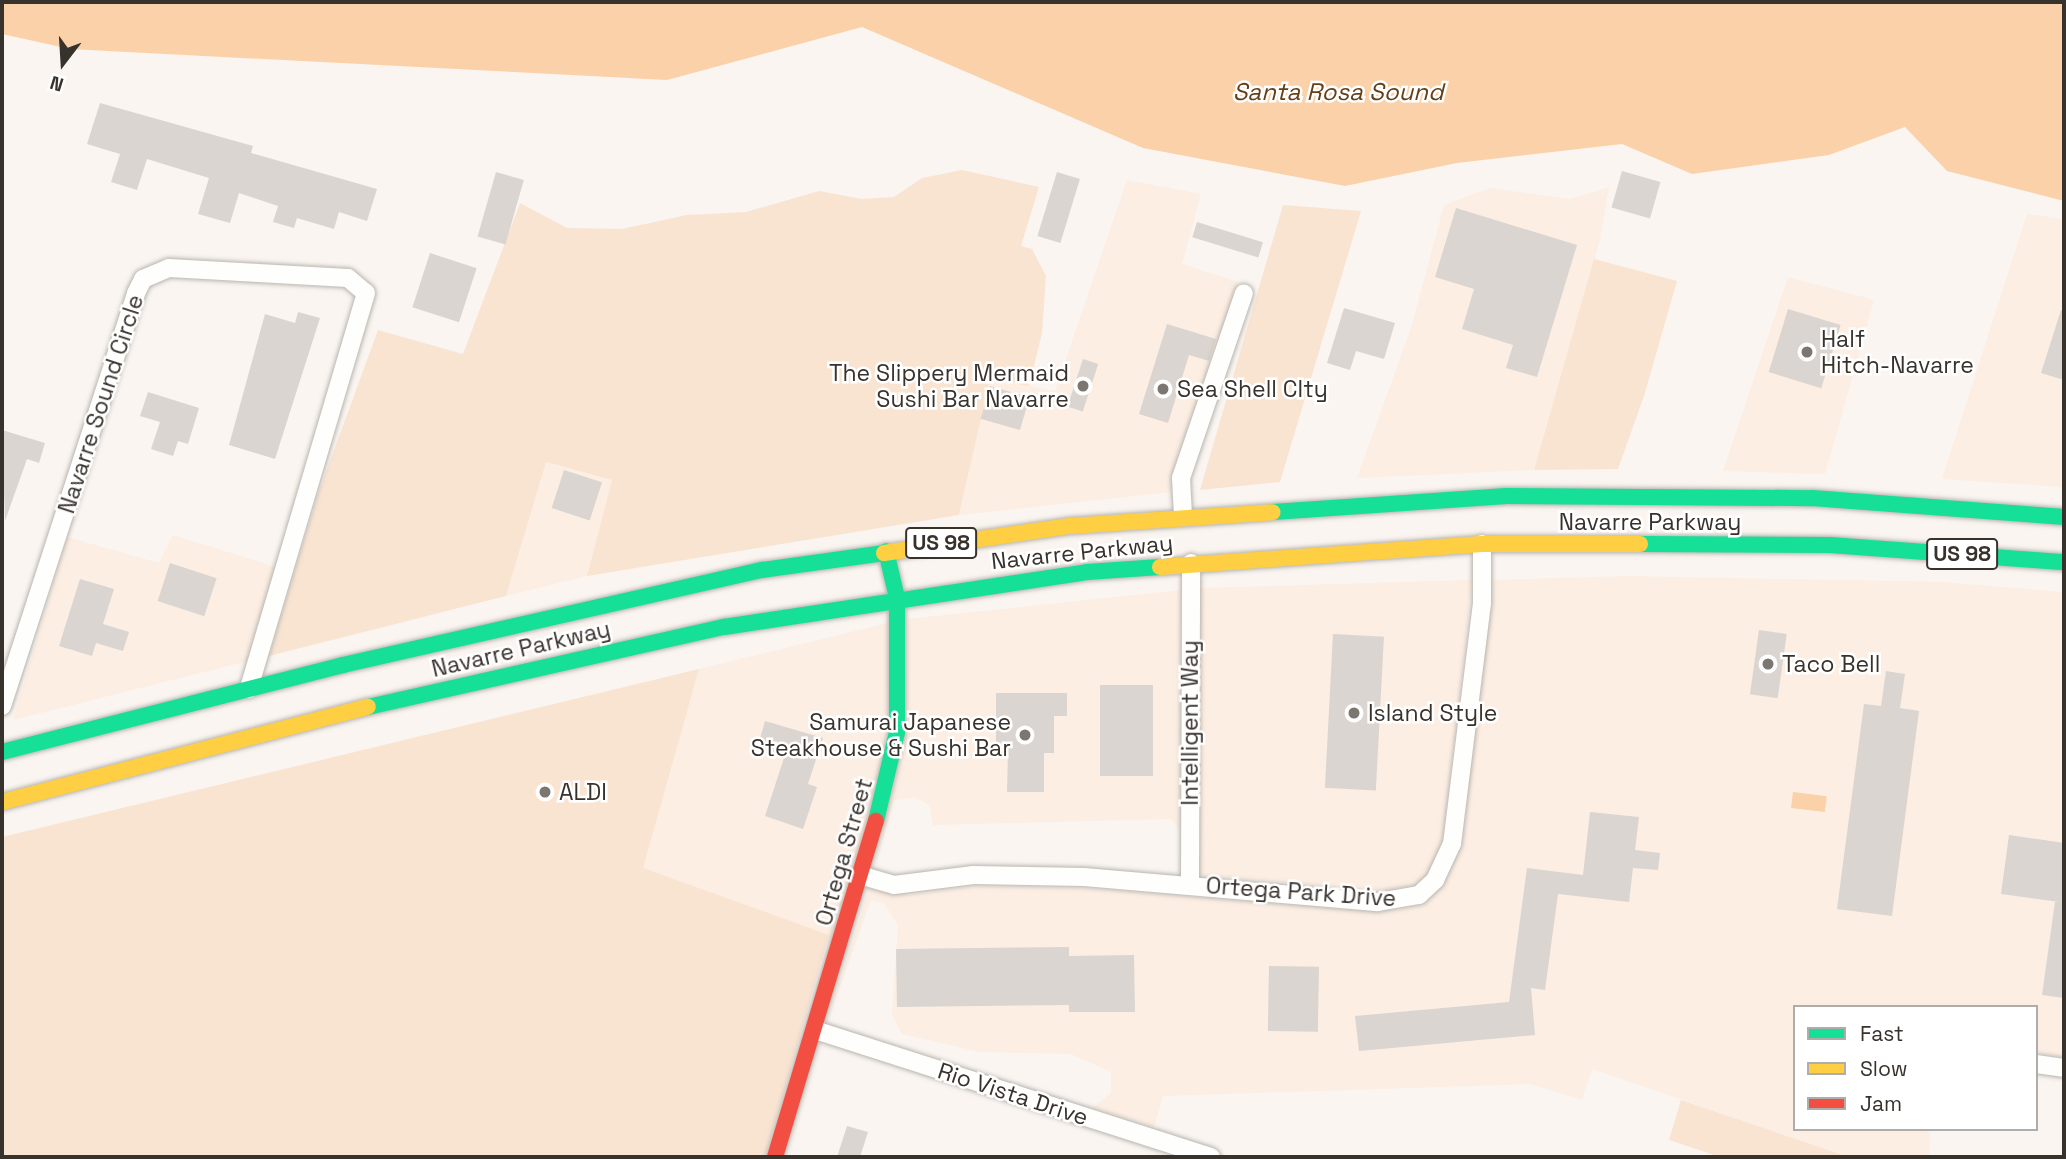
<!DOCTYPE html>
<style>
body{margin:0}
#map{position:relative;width:2066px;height:1159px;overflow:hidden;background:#faf5f0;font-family:"Space Grotesk",sans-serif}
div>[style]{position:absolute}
.built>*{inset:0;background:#fceee2}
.green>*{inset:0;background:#f9e4d2}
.water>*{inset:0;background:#fbd1aa;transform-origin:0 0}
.building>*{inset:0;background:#dad5d0;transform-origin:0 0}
.roads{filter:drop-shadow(0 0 2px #b9b5b0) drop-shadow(0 0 2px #b9b5b0)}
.street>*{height:18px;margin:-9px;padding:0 9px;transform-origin:9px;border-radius:9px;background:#fefefd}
.fast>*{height:16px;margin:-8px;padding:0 8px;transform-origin:8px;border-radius:8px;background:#16e098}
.slow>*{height:16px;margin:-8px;padding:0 8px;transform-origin:8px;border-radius:8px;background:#ffcf43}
.jam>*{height:16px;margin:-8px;padding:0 8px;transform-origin:8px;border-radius:8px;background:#f24e42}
.dots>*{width:19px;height:19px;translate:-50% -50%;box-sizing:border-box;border:4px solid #fff;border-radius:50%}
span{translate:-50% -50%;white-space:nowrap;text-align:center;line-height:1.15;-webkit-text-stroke:5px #fff;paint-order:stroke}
.shield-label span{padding:2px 5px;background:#fff;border:2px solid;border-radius:5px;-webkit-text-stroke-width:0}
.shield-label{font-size:21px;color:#38322d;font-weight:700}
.poi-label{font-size:23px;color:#38322d}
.left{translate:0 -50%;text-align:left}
.right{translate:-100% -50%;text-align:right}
.street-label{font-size:23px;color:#38322d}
.water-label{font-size:24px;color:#653f17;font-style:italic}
.frame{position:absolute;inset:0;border:4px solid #38322d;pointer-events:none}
.legend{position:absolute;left:1793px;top:1005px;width:245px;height:126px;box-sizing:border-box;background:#fff;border:2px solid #afadab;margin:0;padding:9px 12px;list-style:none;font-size:21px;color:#38322d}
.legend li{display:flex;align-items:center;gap:14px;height:35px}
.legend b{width:35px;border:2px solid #afadab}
.north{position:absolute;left:28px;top:28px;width:70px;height:70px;-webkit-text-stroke:5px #fff;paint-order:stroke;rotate:197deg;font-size:19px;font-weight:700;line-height:28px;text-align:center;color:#38322d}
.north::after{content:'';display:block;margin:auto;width:24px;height:32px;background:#38322d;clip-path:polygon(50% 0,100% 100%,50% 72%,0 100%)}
</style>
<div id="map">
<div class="built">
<div style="clip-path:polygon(1127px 180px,1201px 194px,1182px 264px,1238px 282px,1172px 474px,1172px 492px,959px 515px,990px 378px,1055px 391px)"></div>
<div style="clip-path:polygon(1609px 187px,1600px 240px,1534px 470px,1357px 478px,1412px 325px,1444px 205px,1490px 188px,1570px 199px)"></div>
<div style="clip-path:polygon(2027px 214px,2064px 219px,2064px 487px,1942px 479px)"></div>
<div style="clip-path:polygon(1788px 277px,1874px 300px,1825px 474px,1723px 471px)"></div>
<div style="clip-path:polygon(545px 462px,612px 480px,587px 576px,506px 596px)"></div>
<div style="clip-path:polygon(173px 535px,276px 567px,248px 661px,13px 720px,67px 537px,159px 563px)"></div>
<div style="clip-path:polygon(1629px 576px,1941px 582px,2064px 592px,2064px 1057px,2036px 1053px,2036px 1007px,1795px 1007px,1795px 1129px,1930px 1129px,1929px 1157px,1849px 1157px,1592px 1069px,1582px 1100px,1530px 1084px,1163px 1096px,1154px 1127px,1092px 1108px,1111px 1093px,1111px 1072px,1071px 1054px,980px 1052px,902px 1034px,892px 1014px,898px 925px,884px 903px,871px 900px,827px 1023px,869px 889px,912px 895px,973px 886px,1083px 888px,1377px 912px,1421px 906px,1443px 886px,1462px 845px,1492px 580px)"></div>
<div style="clip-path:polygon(1472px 580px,1443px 843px,1428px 873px,1415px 885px,1379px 891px,1199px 874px,1200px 588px)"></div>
<div style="clip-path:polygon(1181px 590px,1180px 842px,1179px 827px,1170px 819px,933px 825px,929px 805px,915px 797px,894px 800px,875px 868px,906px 734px,907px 619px)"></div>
<div style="clip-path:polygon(888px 623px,887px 732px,875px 796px,805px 1032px,829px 935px,642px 869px,699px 669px)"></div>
</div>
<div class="green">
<div style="clip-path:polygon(962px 170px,1039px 187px,1021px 246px,1032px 249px,1046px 276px,1042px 333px,1029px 386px,990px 379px,959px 515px,587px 576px,612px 480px,546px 462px,506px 596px,269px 656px,318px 494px,378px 330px,463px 354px,520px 203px,567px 228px,622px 229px,687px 215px,746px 212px,819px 191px,862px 199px,894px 197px,922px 178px)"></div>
<div style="clip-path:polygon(1283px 205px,1361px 211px,1280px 482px,1200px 490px)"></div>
<div style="clip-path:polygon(1594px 259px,1677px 281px,1644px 396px,1618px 469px,1534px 470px)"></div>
<div style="clip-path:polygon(699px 669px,643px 868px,829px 935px,765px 1157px,2px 1157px,2px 837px)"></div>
<div style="clip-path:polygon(1681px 1100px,1849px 1157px,1720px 1157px,1669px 1140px)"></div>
</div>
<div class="water">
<div style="clip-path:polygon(2px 2px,2064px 2px,2064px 201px,1947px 171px,1905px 127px,1829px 155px,1692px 174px,1622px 144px,1457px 163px,1345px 186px,1143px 148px,862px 27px,667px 80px,70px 49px,2px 34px)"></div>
<div style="left:1793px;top:792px;width:34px;height:16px;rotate:7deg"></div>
</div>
<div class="building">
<div style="clip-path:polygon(100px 103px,253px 146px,251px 153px,377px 189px,367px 221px,339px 212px,334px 229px,297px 218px,294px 228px,273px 222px,278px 206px,239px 193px,230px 223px,198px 214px,209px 178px,147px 159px,137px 190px,111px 182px,120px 154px,87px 144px)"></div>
<div style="left:1622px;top:171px;width:40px;height:38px;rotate:16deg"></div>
<div style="left:496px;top:172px;width:29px;height:67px;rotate:16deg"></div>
<div style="left:1057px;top:172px;width:24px;height:67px;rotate:17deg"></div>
<div style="clip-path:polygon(1456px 208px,1577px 245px,1537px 377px,1506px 368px,1513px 345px,1462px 329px,1474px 289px,1435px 277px)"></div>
<div style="left:1197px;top:222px;width:69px;height:16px;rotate:17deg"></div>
<div style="left:430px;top:253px;width:49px;height:57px;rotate:18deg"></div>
<div style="clip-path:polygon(1344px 308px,1395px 323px,1384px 359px,1356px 351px,1350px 370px,1327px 363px)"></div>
<div style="left:1788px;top:309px;width:55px;height:66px;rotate:17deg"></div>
<div style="clip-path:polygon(2061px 310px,2064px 311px,2064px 380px,2041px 373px)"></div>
<div style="clip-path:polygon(298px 312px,320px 318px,275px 459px,229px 445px,265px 314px,295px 323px)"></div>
<div style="clip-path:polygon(1167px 324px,1216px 339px,1209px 361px,1189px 355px,1168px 423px,1139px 414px)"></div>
<div style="left:1083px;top:359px;width:16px;height:50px;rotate:18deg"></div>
<div style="left:990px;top:386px;width:41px;height:34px;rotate:16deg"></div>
<div style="clip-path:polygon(148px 392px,199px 408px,188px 444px,178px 441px,173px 456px,151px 449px,160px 422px,140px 416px)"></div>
<div style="clip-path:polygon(2px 430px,45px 443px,39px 463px,27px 459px,5px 521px)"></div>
<div style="left:564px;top:470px;width:40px;height:40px;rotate:18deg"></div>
<div style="left:170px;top:563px;width:49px;height:40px;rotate:18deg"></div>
<div style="clip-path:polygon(80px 579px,114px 589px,103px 624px,129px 632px,123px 651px,96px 643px,92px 656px,59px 646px)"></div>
<div style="left:1759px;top:630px;width:28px;height:65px;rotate:8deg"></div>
<div style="left:1333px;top:634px;width:51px;height:154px;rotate:3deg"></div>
<div style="clip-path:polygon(1886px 671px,1905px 674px,1900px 708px,1919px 711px,1892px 916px,1837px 909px,1864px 704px,1881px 706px)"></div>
<div style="left:1100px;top:685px;width:53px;height:91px"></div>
<div style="clip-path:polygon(996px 693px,1067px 693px,1067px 716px,1054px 716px,1054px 753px,1044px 753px,1044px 792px,1007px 792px,1008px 753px,996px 753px)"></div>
<div style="clip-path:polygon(765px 721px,823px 738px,808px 784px,817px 787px,803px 829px,765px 816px,784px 758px,757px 749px)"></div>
<div style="clip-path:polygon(1590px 812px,1639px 817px,1635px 850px,1660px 853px,1658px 870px,1633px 868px,1629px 902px,1558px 894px,1545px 990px,1531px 988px,1535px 1035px,1359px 1051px,1355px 1016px,1509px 1002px,1527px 868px,1583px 875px)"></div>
<div style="clip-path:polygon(2009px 835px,2064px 843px,2064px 998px,2042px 995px,2055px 902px,2059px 902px,2001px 894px)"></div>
<div style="clip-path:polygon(1069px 947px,1069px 956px,1134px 955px,1135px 1012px,1069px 1012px,1069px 1005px,897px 1007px,896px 949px)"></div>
<div style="left:1269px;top:966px;width:50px;height:65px;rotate:1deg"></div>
<div style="clip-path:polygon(847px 1126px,868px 1132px,860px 1157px,837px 1157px)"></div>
</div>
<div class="roads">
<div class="street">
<div style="left:1183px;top:516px;width:38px;rotate:-93deg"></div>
<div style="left:1181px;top:478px;width:195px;rotate:-71.2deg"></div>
<div style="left:2px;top:706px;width:434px;rotate:-72deg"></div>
<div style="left:136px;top:293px;width:16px;rotate:-63deg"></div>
<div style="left:143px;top:279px;width:28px;rotate:-23deg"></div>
<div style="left:169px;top:268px;width:179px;rotate:3.2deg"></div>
<div style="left:348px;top:278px;width:23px;rotate:40deg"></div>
<div style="left:366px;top:293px;width:413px;rotate:106.5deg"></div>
<div style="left:863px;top:876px;width:32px;rotate:16deg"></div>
<div style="left:894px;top:885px;width:80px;rotate:-7.2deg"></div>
<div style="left:973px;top:875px;width:111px;rotate:1deg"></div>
<div style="left:1084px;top:877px;width:295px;rotate:4.9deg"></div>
<div style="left:1378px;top:902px;width:42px;rotate:-9.7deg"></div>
<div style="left:1419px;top:895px;width:22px;rotate:-43deg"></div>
<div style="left:1435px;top:880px;width:40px;rotate:-65deg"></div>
<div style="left:1452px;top:844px;width:242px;rotate:-82.9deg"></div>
<div style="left:1482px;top:604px;width:60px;rotate:-90deg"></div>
<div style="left:1190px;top:884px;width:321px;rotate:-89.8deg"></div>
<div style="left:815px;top:1030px;width:416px;rotate:17.8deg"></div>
<div style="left:2036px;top:1064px;width:28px;rotate:8deg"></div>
</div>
<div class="fast">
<div style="left:1273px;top:512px;width:234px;rotate:-3.9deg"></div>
<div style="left:1506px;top:496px;width:306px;rotate:0.4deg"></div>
<div style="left:1812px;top:498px;width:253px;rotate:4.3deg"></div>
<div style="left:1640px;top:544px;width:190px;rotate:0.3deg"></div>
<div style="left:1830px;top:545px;width:235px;rotate:4.2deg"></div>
<div style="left:368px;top:707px;width:365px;rotate:-12.7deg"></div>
<div style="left:724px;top:627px;width:367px;rotate:-8.6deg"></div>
<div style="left:1087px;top:572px;width:73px;rotate:-3.9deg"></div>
<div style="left:2px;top:752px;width:352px;rotate:-14.3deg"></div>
<div style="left:343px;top:665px;width:430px;rotate:-12.8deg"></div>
<div style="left:762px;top:570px;width:123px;rotate:-7.9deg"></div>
<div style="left:876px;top:821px;width:91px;rotate:-76.7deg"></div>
<div style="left:897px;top:732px;width:134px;rotate:-90deg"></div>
<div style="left:897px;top:598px;width:48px;rotate:-103.2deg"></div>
</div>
<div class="slow">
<div style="left:884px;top:553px;width:188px;rotate:-8.3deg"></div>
<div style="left:1070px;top:526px;width:203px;rotate:-3.9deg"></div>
<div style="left:1160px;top:567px;width:323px;rotate:-4.1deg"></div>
<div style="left:1482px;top:544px;width:158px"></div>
<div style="left:2px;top:802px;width:378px;rotate:-14.6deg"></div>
</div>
<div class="jam">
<div style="left:775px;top:1157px;width:351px;rotate:-73.3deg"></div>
</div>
</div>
<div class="dots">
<div style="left:1807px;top:352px;background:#7c7671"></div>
<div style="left:1083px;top:386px;background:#7c7671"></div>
<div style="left:1163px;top:389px;background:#7c7671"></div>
<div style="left:1768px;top:664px;background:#7c7671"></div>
<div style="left:1354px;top:713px;background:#7c7671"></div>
<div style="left:1025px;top:735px;background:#7c7671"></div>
<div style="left:545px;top:792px;background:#7c7671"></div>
</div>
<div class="shield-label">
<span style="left:941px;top:543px">US 98</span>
<span style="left:1962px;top:554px">US 98</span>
</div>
<div class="poi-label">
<span class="left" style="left:1821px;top:352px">Half<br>Hitch-Navarre</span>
<span class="right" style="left:1069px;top:386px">The Slippery Mermaid<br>Sushi Bar Navarre</span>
<span class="left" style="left:1177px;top:389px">Sea Shell CIty</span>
<span class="left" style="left:1782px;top:664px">Taco Bell</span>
<span class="left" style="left:1368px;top:713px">Island Style</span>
<span class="right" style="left:1011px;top:735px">Samurai Japanese<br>Steakhouse &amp; Sushi Bar</span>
<span class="left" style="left:559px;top:792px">ALDI</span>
</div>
<div class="street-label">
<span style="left:101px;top:404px;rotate:-72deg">Navarre Sound Circle</span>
<span style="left:1650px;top:522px">Navarre Parkway</span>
<span style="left:1082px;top:552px;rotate:-6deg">Navarre Parkway</span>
<span style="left:521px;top:649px;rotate:-13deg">Navarre Parkway</span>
<span style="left:1190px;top:723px;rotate:-90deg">Intelligent Way</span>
<span style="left:844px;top:852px;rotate:-74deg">Ortega Street</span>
<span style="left:1301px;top:892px;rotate:4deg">Ortega Park Drive</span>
<span style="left:1013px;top:1094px;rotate:18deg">Rio Vista Drive</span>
</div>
<div class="water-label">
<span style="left:1338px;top:92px">Santa Rosa Sound</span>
</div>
<div class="frame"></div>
<ul class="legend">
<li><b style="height:9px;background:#16e098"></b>Fast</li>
<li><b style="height:9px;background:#ffcf43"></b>Slow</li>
<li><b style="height:9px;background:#f24e42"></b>Jam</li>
</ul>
<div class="north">N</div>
</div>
